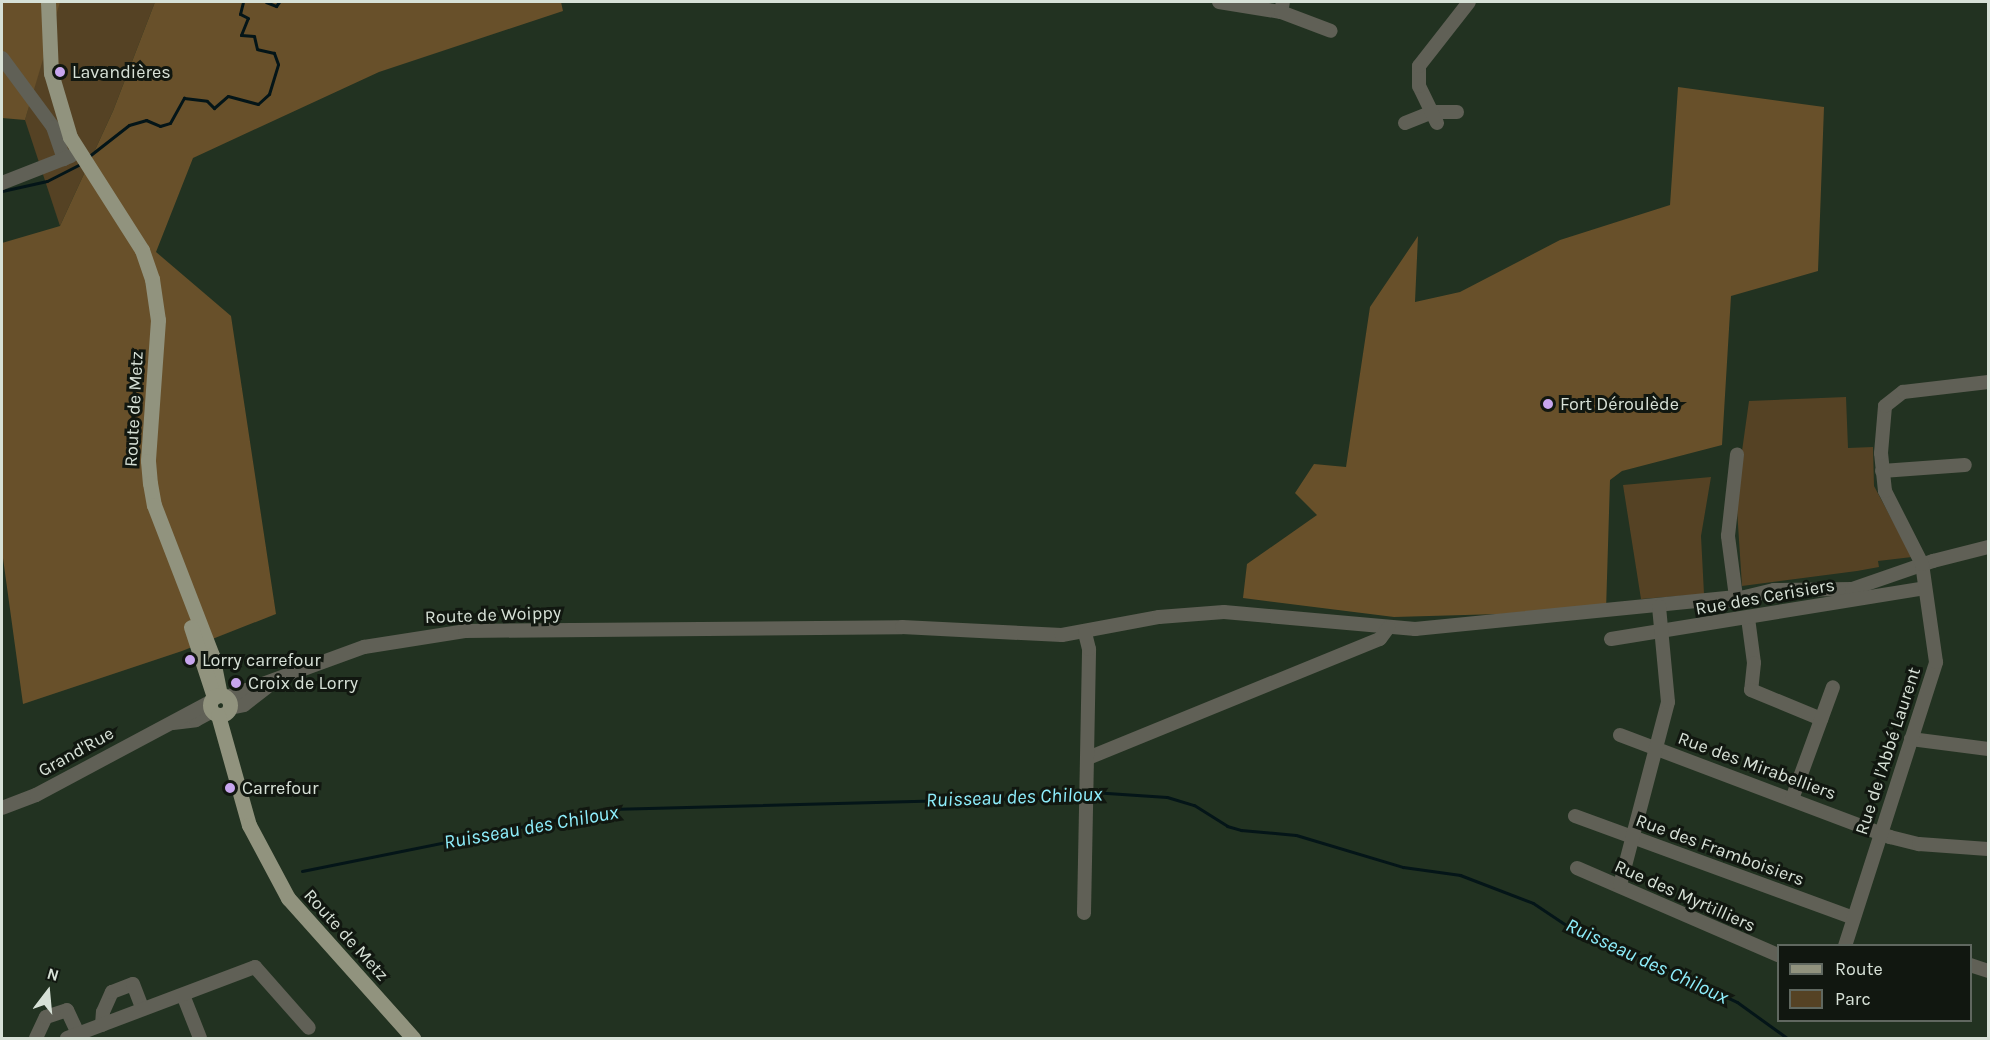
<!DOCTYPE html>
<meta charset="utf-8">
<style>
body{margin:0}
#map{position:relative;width:1990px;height:1040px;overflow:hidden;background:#223221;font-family:Karla,sans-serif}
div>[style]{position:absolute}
.green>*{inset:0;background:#554224}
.forest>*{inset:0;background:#68502a}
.stream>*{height:3px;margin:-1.5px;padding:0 1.5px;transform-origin:1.5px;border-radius:1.5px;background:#041518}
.minor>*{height:14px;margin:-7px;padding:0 7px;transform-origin:7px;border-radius:7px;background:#606056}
.major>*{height:15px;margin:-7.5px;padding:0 7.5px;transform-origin:7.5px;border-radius:7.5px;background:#91937e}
.major>.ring{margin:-7.5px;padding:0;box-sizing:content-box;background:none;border:15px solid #91937e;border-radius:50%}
.dots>*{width:16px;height:16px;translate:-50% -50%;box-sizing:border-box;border:3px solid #111710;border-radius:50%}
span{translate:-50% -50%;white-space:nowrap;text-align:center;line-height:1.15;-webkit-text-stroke:6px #111710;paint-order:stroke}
.poi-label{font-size:18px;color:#d7e1d7}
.left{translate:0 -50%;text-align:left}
.street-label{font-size:18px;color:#d7e1d7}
.water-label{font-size:20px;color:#8eeefc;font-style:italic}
.frame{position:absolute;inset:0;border:3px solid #d7e1d7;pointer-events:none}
.legend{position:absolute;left:1777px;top:944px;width:195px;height:78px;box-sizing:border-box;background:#111710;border:2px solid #606860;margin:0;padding:8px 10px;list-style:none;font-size:18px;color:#d7e1d7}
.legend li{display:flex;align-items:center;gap:12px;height:30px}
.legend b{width:30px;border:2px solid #606860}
.north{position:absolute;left:18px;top:962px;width:60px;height:60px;-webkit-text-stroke:4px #111710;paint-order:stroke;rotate:16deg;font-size:16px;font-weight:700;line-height:24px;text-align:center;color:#d7e1d7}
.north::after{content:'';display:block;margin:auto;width:21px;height:27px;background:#d7e1d7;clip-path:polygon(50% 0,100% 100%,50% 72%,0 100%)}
</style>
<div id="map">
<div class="green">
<div style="clip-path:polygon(58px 2px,155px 2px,113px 111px,60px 226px,25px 120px)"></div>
<div style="clip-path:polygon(1846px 397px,1848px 448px,1873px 447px,1874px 486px,1912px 557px,1878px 561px,1879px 567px,1857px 571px,1742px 586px,1736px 494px,1749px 401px)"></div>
<div style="clip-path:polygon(1711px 477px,1701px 536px,1704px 594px,1641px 599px,1623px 485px)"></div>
</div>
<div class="forest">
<div style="clip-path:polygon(2px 2px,60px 2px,25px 120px,2px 118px)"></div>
<div style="clip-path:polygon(155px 2px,561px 2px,563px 11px,379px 72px,193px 158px,156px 252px,231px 316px,276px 614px,182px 651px,23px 704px,2px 551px,2px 243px,60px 226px,113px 111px)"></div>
<div style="clip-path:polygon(1678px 87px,1824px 107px,1818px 271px,1731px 296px,1722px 445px,1622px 471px,1610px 480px,1606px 611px,1394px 617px,1243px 598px,1247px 564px,1317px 515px,1295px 493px,1314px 464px,1346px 467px,1370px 307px,1418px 236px,1415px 302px,1460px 292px,1560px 240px,1670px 205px)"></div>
</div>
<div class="stream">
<div style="left:266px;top:2px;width:11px;rotate:22deg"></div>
<div style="left:276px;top:6px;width:5px;rotate:-53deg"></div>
<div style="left:88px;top:157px;width:52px;rotate:-38deg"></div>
<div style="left:129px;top:125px;width:18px;rotate:-16deg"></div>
<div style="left:146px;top:120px;width:15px;rotate:23deg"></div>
<div style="left:160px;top:126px;width:10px;rotate:-17deg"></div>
<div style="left:170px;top:123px;width:29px;rotate:-61deg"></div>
<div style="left:184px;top:98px;width:23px;rotate:7deg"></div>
<div style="left:207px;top:101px;width:10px;rotate:45deg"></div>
<div style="left:214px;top:108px;width:18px;rotate:-41deg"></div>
<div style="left:228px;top:96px;width:31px;rotate:15deg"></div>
<div style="left:258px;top:104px;width:15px;rotate:-42deg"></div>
<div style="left:269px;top:94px;width:31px;rotate:-73deg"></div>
<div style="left:278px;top:64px;width:12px;rotate:-110deg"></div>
<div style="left:274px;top:53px;width:17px;rotate:-167deg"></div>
<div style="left:257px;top:49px;width:13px;rotate:-103deg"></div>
<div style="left:254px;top:36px;width:13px;rotate:-176deg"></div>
<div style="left:241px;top:35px;width:18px;rotate:-68deg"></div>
<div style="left:248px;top:18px;width:9px;rotate:-153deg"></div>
<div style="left:240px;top:14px;width:12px;rotate:-76deg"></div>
<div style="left:2px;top:191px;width:46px;rotate:-12.5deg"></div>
<div style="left:47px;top:181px;width:38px;rotate:-27deg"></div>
<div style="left:1092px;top:792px;width:75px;rotate:3.8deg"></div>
<div style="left:1167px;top:797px;width:28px;rotate:17deg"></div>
<div style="left:1194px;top:805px;width:39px;rotate:32deg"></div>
<div style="left:1227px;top:826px;width:15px;rotate:16deg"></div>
<div style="left:1241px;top:830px;width:55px;rotate:5.2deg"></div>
<div style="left:1296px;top:835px;width:112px;rotate:16.7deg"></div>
<div style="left:1403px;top:867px;width:58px;rotate:8deg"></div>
<div style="left:1460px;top:875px;width:78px;rotate:21deg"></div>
<div style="left:1533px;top:903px;width:54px;rotate:33.7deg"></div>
<div style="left:1578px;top:933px;width:40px;rotate:18deg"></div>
<div style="left:1616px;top:945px;width:134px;rotate:25.2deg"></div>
<div style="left:1737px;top:1002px;width:62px;rotate:35.8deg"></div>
<div style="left:302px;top:871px;width:314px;rotate:-11.4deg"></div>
<div style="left:610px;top:809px;width:431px;rotate:-1.5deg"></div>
<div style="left:1041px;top:798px;width:42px;rotate:-9.7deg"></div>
</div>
<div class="minor">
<div style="left:1219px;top:2px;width:63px;rotate:9.2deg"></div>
<div style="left:1281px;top:12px;width:10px;rotate:-79deg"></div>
<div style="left:1281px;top:12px;width:53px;rotate:20.8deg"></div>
<div style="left:2px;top:58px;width:86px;rotate:53.5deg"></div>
<div style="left:53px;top:127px;width:34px;rotate:71deg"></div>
<div style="left:1405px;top:123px;width:29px;rotate:-22deg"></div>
<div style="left:1432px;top:112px;width:25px"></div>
<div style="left:1437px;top:123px;width:41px;rotate:-115.9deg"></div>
<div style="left:1419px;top:86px;width:20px;rotate:-90deg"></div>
<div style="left:1419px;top:66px;width:81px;rotate:-52deg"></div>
<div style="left:2px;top:183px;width:74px;rotate:-21.4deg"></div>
<div style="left:1882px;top:471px;width:83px;rotate:-4.1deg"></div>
<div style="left:1736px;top:597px;width:62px;rotate:-97.5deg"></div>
<div style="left:1728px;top:536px;width:82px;rotate:-83.7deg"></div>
<div style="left:1728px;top:601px;width:47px;rotate:-13.4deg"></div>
<div style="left:1774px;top:590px;width:78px;rotate:-0.7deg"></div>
<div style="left:1852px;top:589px;width:86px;rotate:-19.1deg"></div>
<div style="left:1933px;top:561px;width:57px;rotate:-14.3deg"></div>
<div style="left:1748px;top:618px;width:45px;rotate:82.4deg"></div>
<div style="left:1754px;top:663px;width:27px;rotate:96deg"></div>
<div style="left:1751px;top:690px;width:76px;rotate:22.5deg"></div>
<div style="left:1611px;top:639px;width:318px;rotate:-9.2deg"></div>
<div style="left:227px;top:697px;width:146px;rotate:-20.1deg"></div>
<div style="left:364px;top:647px;width:102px;rotate:-9deg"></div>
<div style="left:465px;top:631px;width:437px;rotate:-0.5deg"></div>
<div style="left:902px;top:627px;width:160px;rotate:2.9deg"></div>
<div style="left:1062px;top:635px;width:99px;rotate:-10.5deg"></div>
<div style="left:1159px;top:617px;width:65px;rotate:-4.4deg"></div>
<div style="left:1224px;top:612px;width:192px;rotate:5.1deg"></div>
<div style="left:1415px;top:629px;width:323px;rotate:-5.7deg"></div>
<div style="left:230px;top:708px;width:14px;rotate:-12deg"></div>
<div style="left:244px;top:705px;width:29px;rotate:-38deg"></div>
<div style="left:173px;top:723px;width:23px;rotate:-7deg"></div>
<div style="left:196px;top:720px;width:18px;rotate:-29deg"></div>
<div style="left:1620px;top:735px;width:289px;rotate:20.7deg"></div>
<div style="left:1890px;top:837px;width:30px;rotate:14deg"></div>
<div style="left:1919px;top:844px;width:69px;rotate:4.1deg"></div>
<div style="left:1911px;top:739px;width:78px;rotate:7.4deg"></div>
<div style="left:1088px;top:758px;width:315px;rotate:-22.2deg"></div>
<div style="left:1380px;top:639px;width:14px;rotate:-54deg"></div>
<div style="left:1792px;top:799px;width:119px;rotate:-69.9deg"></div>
<div style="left:2px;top:808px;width:36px;rotate:-21deg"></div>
<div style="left:36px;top:795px;width:197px;rotate:-28.1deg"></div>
<div style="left:1575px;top:816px;width:296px;rotate:20.1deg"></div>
<div style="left:1577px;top:868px;width:219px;rotate:23.4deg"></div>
<div style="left:1620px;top:885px;width:189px;rotate:-75.3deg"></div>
<div style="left:1668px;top:702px;width:96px;rotate:-95.4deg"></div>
<div style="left:1084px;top:913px;width:264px;rotate:-88.9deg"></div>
<div style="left:1089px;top:649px;width:16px;rotate:-104deg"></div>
<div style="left:1845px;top:946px;width:298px;rotate:-72.2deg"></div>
<div style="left:1936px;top:662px;width:99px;rotate:-98.1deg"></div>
<div style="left:1922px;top:564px;width:82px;rotate:-116.9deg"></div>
<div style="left:1885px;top:491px;width:38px;rotate:-96deg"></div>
<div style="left:1881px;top:453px;width:47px;rotate:-85.1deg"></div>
<div style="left:1885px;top:406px;width:23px;rotate:-38deg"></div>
<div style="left:1903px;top:392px;width:86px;rotate:-6.7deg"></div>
<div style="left:1970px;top:965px;width:19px;rotate:18deg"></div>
<div style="left:183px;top:995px;width:46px;rotate:68.4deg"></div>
<div style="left:102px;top:1025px;width:13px;rotate:-86deg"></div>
<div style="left:103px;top:1012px;width:22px;rotate:-66deg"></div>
<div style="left:112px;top:992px;width:22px;rotate:-21deg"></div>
<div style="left:133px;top:984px;width:26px;rotate:69deg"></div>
<div style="left:36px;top:1038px;width:23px;rotate:-65deg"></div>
<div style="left:46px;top:1017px;width:22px;rotate:-18deg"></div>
<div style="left:67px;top:1010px;width:26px;rotate:65deg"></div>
<div style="left:67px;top:1038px;width:201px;rotate:-20.7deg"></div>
<div style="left:255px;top:967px;width:81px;rotate:48.5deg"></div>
</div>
<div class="major">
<div style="left:48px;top:2px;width:71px;rotate:87.6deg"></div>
<div style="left:51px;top:73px;width:67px;rotate:73.5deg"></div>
<div style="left:70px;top:137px;width:134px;rotate:57.5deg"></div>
<div style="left:142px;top:250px;width:31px;rotate:71deg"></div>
<div style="left:152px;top:279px;width:41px;rotate:81.7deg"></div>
<div style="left:158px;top:320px;width:141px;rotate:94.1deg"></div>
<div style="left:148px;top:461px;width:22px;rotate:85deg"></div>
<div style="left:150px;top:483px;width:22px;rotate:80deg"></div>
<div style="left:154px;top:505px;width:161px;rotate:68.9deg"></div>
<div style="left:212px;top:655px;width:41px;rotate:78.7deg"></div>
<div style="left:191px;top:627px;width:74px;rotate:71.8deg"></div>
<div class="ring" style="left:210px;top:695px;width:5px;height:5px"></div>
<div style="left:218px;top:715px;width:114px;rotate:74.3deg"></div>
<div style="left:249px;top:825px;width:83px;rotate:61.9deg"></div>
<div style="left:288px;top:898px;width:188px;rotate:48.2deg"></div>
</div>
<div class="dots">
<div style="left:60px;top:72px;background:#c8a6ef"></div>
<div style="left:1548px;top:404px;background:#c8a6ef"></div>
<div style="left:190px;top:660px;background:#c8a6ef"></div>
<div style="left:236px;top:683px;background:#c8a6ef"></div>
<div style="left:230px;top:788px;background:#c8a6ef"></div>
</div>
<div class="poi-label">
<span class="left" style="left:72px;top:72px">Lavandières</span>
<span class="left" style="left:1560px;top:404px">Fort Déroulède</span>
<span class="left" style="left:202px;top:660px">Lorry carrefour</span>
<span class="left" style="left:248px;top:683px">Croix de Lorry</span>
<span class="left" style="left:242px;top:788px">Carrefour</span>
</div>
<div class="street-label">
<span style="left:134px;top:409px;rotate:-87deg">Route de Metz</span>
<span style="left:1765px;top:597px;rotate:-10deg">Rue des Cerisiers</span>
<span style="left:493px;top:615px;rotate:-2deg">Route de Woippy</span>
<span style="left:1888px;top:751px;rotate:-72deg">Rue de l'Abbé Laurent</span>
<span style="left:76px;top:752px;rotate:-29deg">Grand'Rue</span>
<span style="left:1757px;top:766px;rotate:20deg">Rue des Mirabelliers</span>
<span style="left:1720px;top:850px;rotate:20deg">Rue des Framboisiers</span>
<span style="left:1685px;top:896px;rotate:24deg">Rue des Myrtilliers</span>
<span style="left:346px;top:935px;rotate:48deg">Route de Metz</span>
</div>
<div class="water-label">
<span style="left:1014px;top:797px;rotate:-2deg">Ruisseau des Chiloux</span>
<span style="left:531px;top:827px;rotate:-10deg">Ruisseau des Chiloux</span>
<span style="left:1647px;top:961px;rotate:25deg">Ruisseau des Chiloux</span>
</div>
<div class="frame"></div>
<ul class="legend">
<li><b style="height:8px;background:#91937e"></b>Route</li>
<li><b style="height:16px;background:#554224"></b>Parc</li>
</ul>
<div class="north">N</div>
</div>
